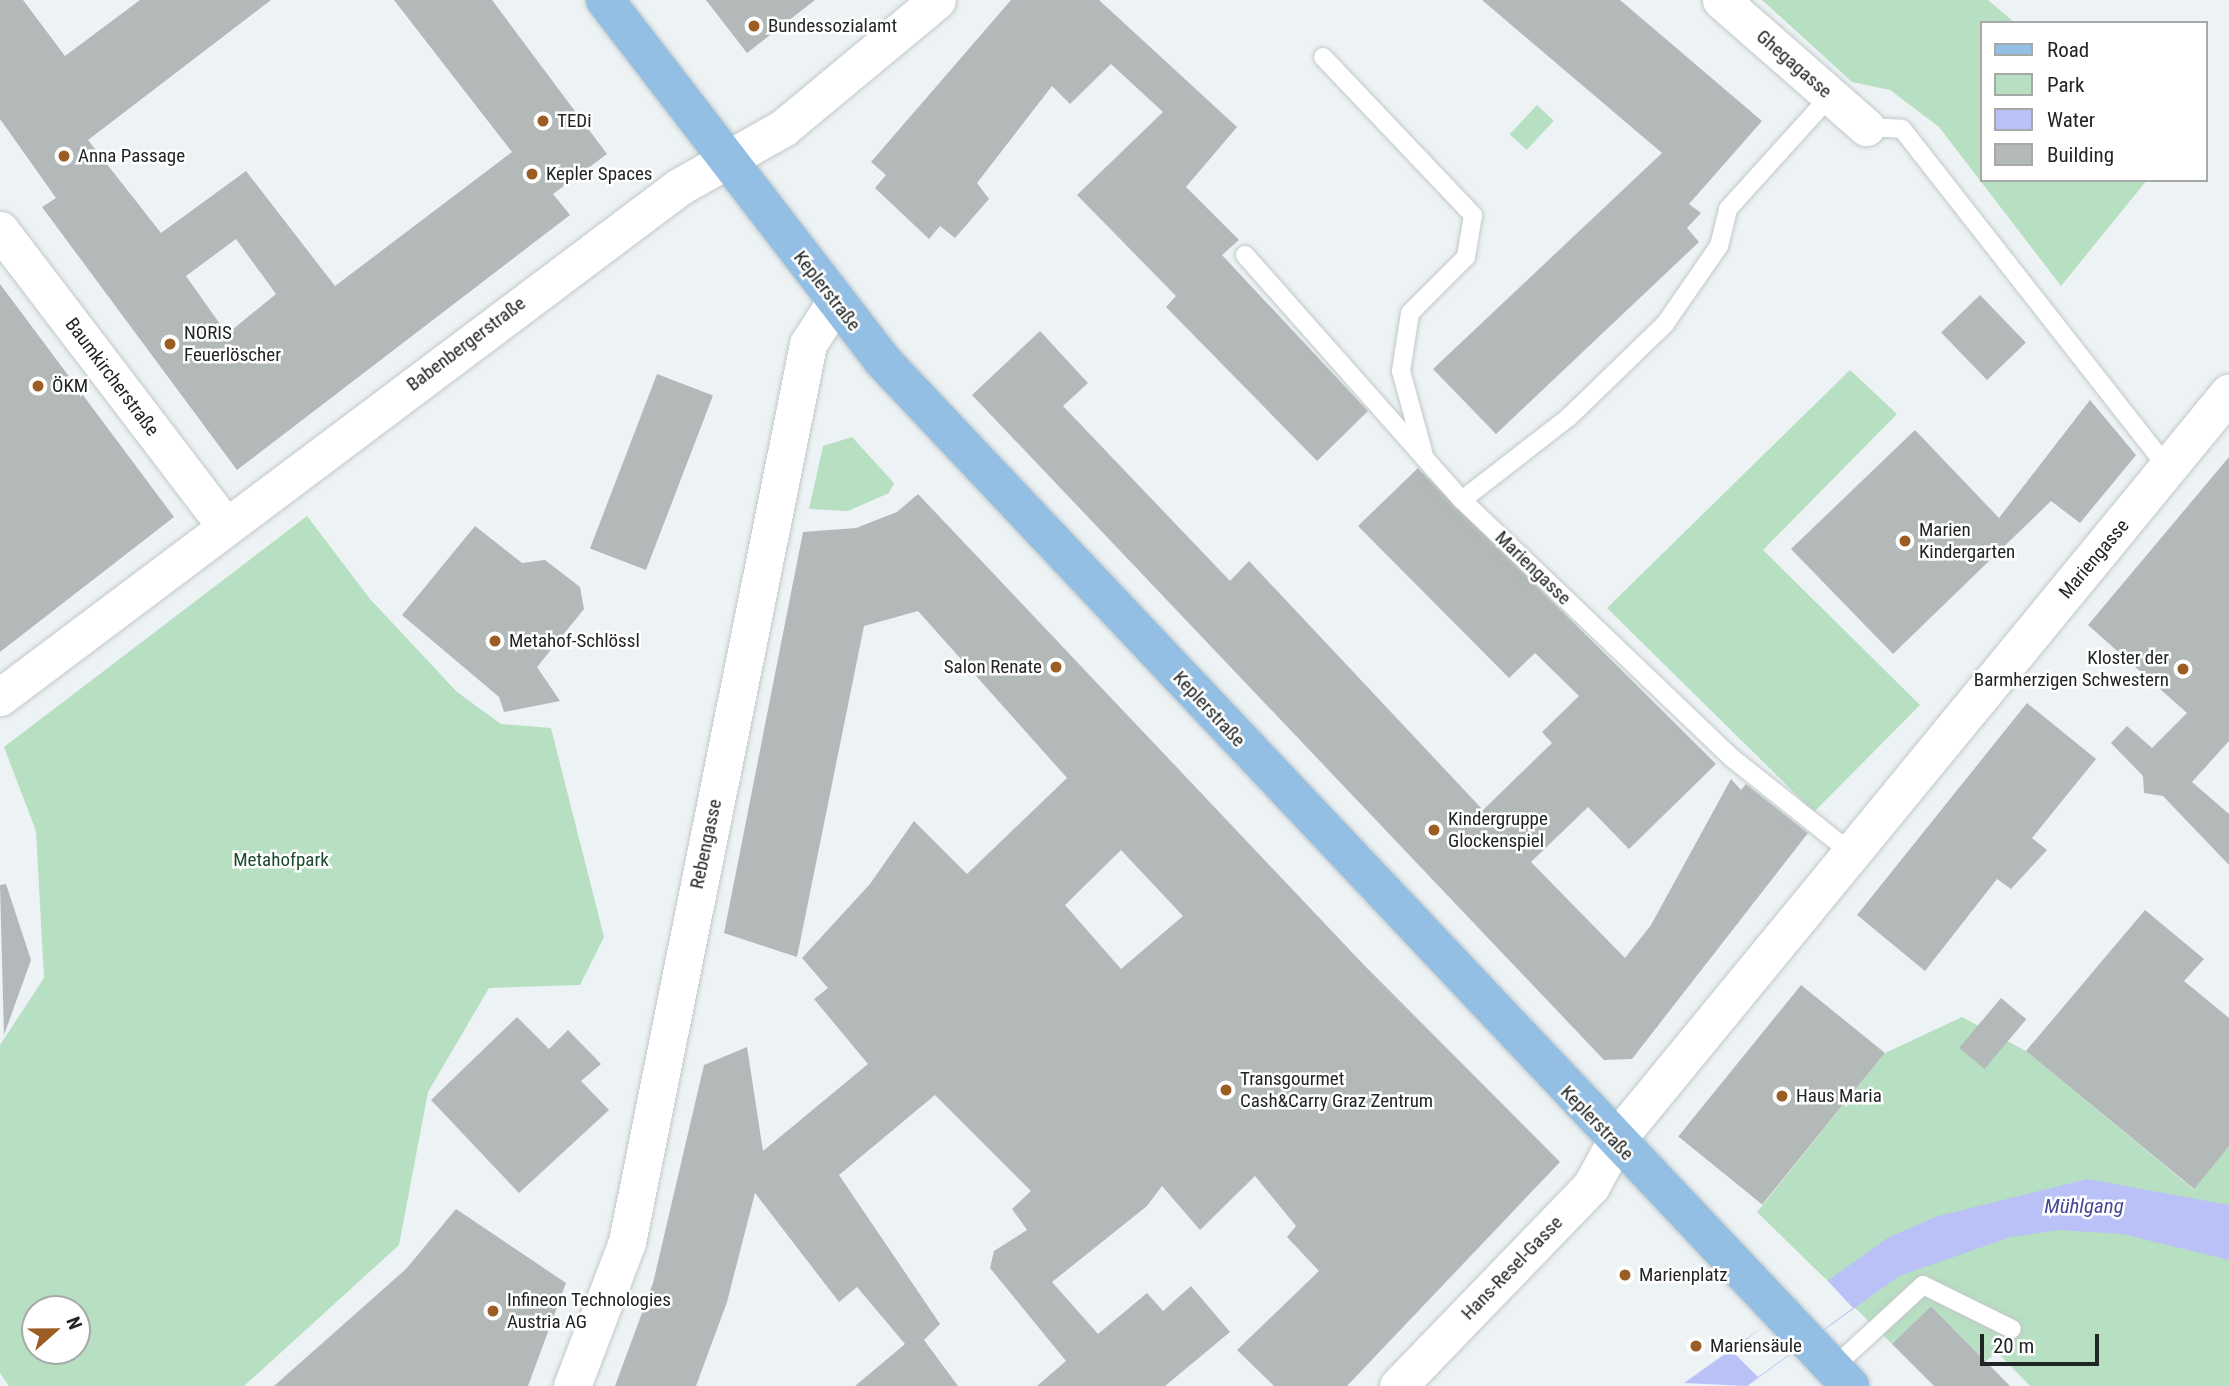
<!DOCTYPE html>
<meta charset="utf-8">
<style>
body{margin:0}
#map{position:relative;width:2229px;height:1386px;overflow:hidden;background:#edf3f5;font-family:"Roboto Condensed",sans-serif}
div>[style]{position:absolute}
.green>*{inset:0;background:#b7dfc1;transform-origin:0 0}
.water>*{inset:0;background:#bac1f7}
.pier>*{inset:0;background:#edf3f5}
.building>*{inset:0;background:#b2b9b8;transform-origin:0 0}
.roads{filter:drop-shadow(0 0 2px #c2c8c9) drop-shadow(0 0 2px #c2c8c9)}
.lane>*{height:18px;margin:-9px;padding:0 9px;transform-origin:9px;border-radius:9px;background:#fff}
.street>*{height:37px;margin:-18.5px;padding:0 18.5px;transform-origin:18.5px;border-radius:18.5px;background:#fff}
.secondary>*{height:38px;margin:-19px;padding:0 19px;transform-origin:19px;border-radius:19px;background:#fff}
.primary>*{height:38px;margin:-19px;padding:0 19px;transform-origin:19px;border-radius:19px;background:#94bfe4}
.dots>*{width:19px;height:19px;translate:-50% -50%;box-sizing:border-box;border:4px solid #fff;border-radius:50%}
span{translate:-50% -50%;white-space:nowrap;text-align:center;line-height:1.15;-webkit-text-stroke:5px #fff;paint-order:stroke}
.poi-label{font-size:19px;color:#222525}
.left{translate:0 -50%;text-align:left}
.right{translate:-100% -50%;text-align:right}
.street-label{font-size:19px;color:#222525}
.park-label{font-size:19px;color:#1b4b2c}
.water-label{font-size:21px;color:#454896;font-style:italic}
.legend{position:absolute;left:1980px;top:21px;width:228px;height:161px;box-sizing:border-box;background:#fff;border:2px solid #a7a8a8;margin:0;padding:9px 12px;list-style:none;font-size:21px;color:#222525}
.legend li{display:flex;align-items:center;gap:14px;height:35px}
.legend b{width:35px;border:2px solid #a7a8a8}
.north{position:absolute;left:21px;top:1295px;width:70px;height:70px;box-sizing:border-box;background:#fff;border:2px solid #a7a8a8;border-radius:50%;rotate:69deg;font-size:19px;font-weight:700;line-height:28px;text-align:center;color:#222525}
.north::after{content:'';display:block;margin:auto;width:24px;height:32px;background:#9c5d25;clip-path:polygon(50% 0,100% 100%,50% 72%,0 100%)}
.scale{position:absolute;left:1980px;top:1334px;width:119px;height:32px;box-sizing:border-box;border:4px solid #222525;border-top:0;padding-left:9px;font-size:21px;line-height:24px;white-space:nowrap;color:#222525;-webkit-text-stroke:5px #fff;paint-order:stroke}
</style>
<div id="map">
<div class="green">
<div style="clip-path:polygon(1762px 0,1988px 0,2015px 23px,1982px 23px,1982px 180px,2147px 180px,2061px 286px,1939px 127px,1890px 90px,1852px 82px)"></div>
<div style="left:1537px;top:105px;width:23px;height:40px;rotate:43deg"></div>
<div style="clip-path:polygon(1850px 370px,1897px 414px,1763px 550px,1920px 705px,1814px 812px,1607px 608px)"></div>
<div style="clip-path:polygon(852px 437px,894px 483px,889px 493px,848px 511px,809px 509px,823px 446px)"></div>
<div style="clip-path:polygon(evenodd,307px 516px,370px 599px,457px 692px,501px 724px,551px 728px,604px 937px,580px 985px,489px 988px,428px 1092px,399px 1245px,244px 1386px,9px 1386px,0 1373px,0 1045px,44px 978px,36px 831px,4px 747px,307px 516px,35px 1309px,77px 1309px,77px 1351px,35px 1351px,35px 1309px)"></div>
<div style="clip-path:polygon(1962px 1017px,2026px 1051px,2193px 1189px,2229px 1145px,2229px 1386px,2030px 1386px,1997px 1352px,1986px 1361px,1931px 1306px,1892px 1344px,1757px 1212px,1885px 1053px)"></div>
</div>
<div class="water">
<div style="clip-path:polygon(2088px 1179px,2229px 1205px,2229px 1260px,2122px 1234px,2059px 1230px,2011px 1237px,1899px 1276px,1747px 1386px,1684px 1383px,1889px 1237px,1938px 1216px)"></div>
</div>
<div class="pier">
<div style="clip-path:polygon(1825px 1278px,1853px 1308px,1758px 1377px,1732px 1351px)"></div>
</div>
<div class="building">
<div style="clip-path:polygon(evenodd,0 0,23px 0,65px 56px,140px 0,271px 0,88px 140px,161px 233px,246px 171px,335px 286px,512px 152px,394px 0,492px 0,607px 154px,553px 194px,570px 215px,237px 470px,42px 207px,56px 198px,0 119px,0 0,236px 239px,276px 294px,227px 334px,186px 276px,236px 239px)"></div>
<div style="clip-path:polygon(706px 0,815px 0,747px 53px)"></div>
<div style="clip-path:polygon(1011px 0,1099px 0,1237px 127px,1186px 187px,1239px 240px,1222px 255px,1368px 411px,1317px 461px,1166px 307px,1176px 296px,1077px 195px,1163px 112px,1111px 64px,1070px 104px,1052px 86px,977px 183px,989px 199px,955px 238px,940px 226px,929px 239px,875px 188px,886px 175px,871px 162px)"></div>
<div style="clip-path:polygon(1482px 0,1620px 0,1762px 121px,1689px 204px,1701px 213px,1687px 228px,1699px 242px,1496px 434px,1433px 369px,1662px 153px)"></div>
<div style="clip-path:polygon(0 284px,174px 517px,0 652px)"></div>
<div style="left:1980px;top:295px;width:66px;height:54px;rotate:46deg"></div>
<div style="clip-path:polygon(1040px 331px,1088px 383px,1063px 406px,1230px 581px,1249px 561px,1483px 810px,1552px 743px,1542px 732px,1579px 696px,1535px 653px,1509px 678px,1358px 526px,1418px 468px,1716px 764px,1629px 849px,1588px 807px,1531px 862px,1625px 958px,1651px 925px,1731px 779px,1741px 790px,1746px 784px,1808px 833px,1632px 1059px,1604px 1060px,972px 395px)"></div>
<div style="left:657px;top:374px;width:60px;height:187px;rotate:21deg"></div>
<div style="clip-path:polygon(2090px 400px,2136px 455px,2080px 523px,2051px 501px,1893px 654px,1791px 549px,1915px 430px,1999px 518px)"></div>
<div style="clip-path:polygon(2229px 457px,2229px 741px,2192px 782px,2229px 814px,2229px 865px,2163px 796px,2144px 793px,2143px 776px,2111px 743px,2127px 726px,2152px 748px,2187px 713px,2088px 625px)"></div>
<div style="clip-path:polygon(evenodd,918px 494px,1363px 964px,1560px 1162px,1347px 1386px,1274px 1386px,1237px 1350px,1319px 1271px,1287px 1237px,1296px 1226px,1255px 1176px,1200px 1230px,1162px 1186px,1147px 1206px,1052px 1282px,1098px 1334px,1147px 1293px,1163px 1311px,1191px 1286px,1230px 1332px,1165px 1386px,1037px 1386px,1066px 1361px,990px 1268px,994px 1251px,1027px 1230px,1012px 1209px,1031px 1191px,935px 1095px,839px 1175px,940px 1324px,924px 1340px,958px 1386px,855px 1386px,905px 1344px,857px 1287px,839px 1302px,755px 1193px,727px 1302px,696px 1386px,615px 1386px,653px 1283px,704px 1065px,747px 1047px,763px 1151px,868px 1064px,814px 999px,828px 988px,802px 958px,870px 884px,914px 821px,967px 874px,1067px 778px,918px 611px,864px 626px,797px 957px,724px 933px,803px 532px,856px 528px,897px 512px,918px 494px,1121px 850px,1183px 916px,1121px 969px,1065px 905px,1121px 850px)"></div>
<div style="clip-path:polygon(475px 526px,522px 563px,545px 560px,580px 587px,584px 609px,537px 667px,560px 701px,504px 712px,499px 697px,402px 615px)"></div>
<div style="clip-path:polygon(2027px 703px,2096px 759px,2032px 838px,2047px 850px,2011px 889px,1997px 879px,1925px 971px,1857px 915px)"></div>
<div style="clip-path:polygon(6px 884px,31px 960px,4px 1035px,0 885px)"></div>
<div style="clip-path:polygon(2145px 910px,2204px 959px,2184px 981px,2229px 1018px,2229px 1146px,2194px 1189px,2026px 1051px)"></div>
<div style="left:1801px;top:985px;width:108px;height:195px;rotate:39deg"></div>
<div style="left:2001px;top:998px;width:33px;height:65px;rotate:40deg"></div>
<div style="clip-path:polygon(517px 1017px,549px 1049px,568px 1030px,601px 1064px,581px 1081px,609px 1110px,519px 1193px,431px 1100px)"></div>
<div style="clip-path:polygon(456px 1209px,566px 1283px,528px 1386px,274px 1386px,406px 1269px)"></div>
<div style="clip-path:polygon(1931px 1306px,2010px 1386px,1934px 1386px,1892px 1344px)"></div>
</div>
<div class="roads">
<div class="lane">
<div style="left:1323px;top:57px;width:218px;rotate:46.5deg"></div>
<div style="left:1473px;top:215px;width:43px;rotate:99.5deg"></div>
<div style="left:1466px;top:257px;width:79px;rotate:135deg"></div>
<div style="left:1410px;top:313px;width:59px;rotate:98.8deg"></div>
<div style="left:1401px;top:371px;width:91px;rotate:74.7deg"></div>
<div style="left:1866px;top:127px;width:36px;rotate:3deg"></div>
<div style="left:1902px;top:129px;width:432px;rotate:51.9deg"></div>
<div style="left:1245px;top:255px;width:327px;rotate:48.5deg"></div>
<div style="left:1462px;top:500px;width:373px;rotate:43.7deg"></div>
<div style="left:1732px;top:758px;width:151px;rotate:38.5deg"></div>
<div style="left:1462px;top:500px;width:135px;rotate:-37.8deg"></div>
<div style="left:1569px;top:417px;width:134px;rotate:-44.1deg"></div>
<div style="left:1665px;top:324px;width:95px;rotate:-55.3deg"></div>
<div style="left:1719px;top:246px;width:38px;rotate:-76deg"></div>
<div style="left:1728px;top:209px;width:152px;rotate:-47.9deg"></div>
<div style="left:1833px;top:1368px;width:122px;rotate:-42.7deg"></div>
<div style="left:1923px;top:1285px;width:99px;rotate:26.3deg"></div>
</div>
<div class="street">
<div style="left:1721px;top:0;width:193px;rotate:41.2deg"></div>
<div style="left:0;top:230px;width:370px;rotate:52.7deg"></div>
<div style="left:0;top:697px;width:849px;rotate:-36.91deg"></div>
<div style="left:679px;top:187px;width:120px;rotate:-29.6deg"></div>
<div style="left:783px;top:128px;width:200px;rotate:-39.7deg"></div>
<div style="left:572px;top:1386px;width:154px;rotate:-69.1deg"></div>
<div style="left:627px;top:1242px;width:916px;rotate:-78.6deg"></div>
<div style="left:808px;top:344px;width:50px;rotate:-57.3deg"></div>
<div style="left:1398px;top:1386px;width:278px;rotate:-46deg"></div>
<div style="left:1591px;top:1186px;width:50px;rotate:-61.4deg"></div>
</div>
<div class="secondary">
<div style="left:1615px;top:1142px;width:968px;rotate:-50.62deg"></div>
</div>
<div class="primary">
<div style="left:605px;top:0;width:453px;rotate:52.4deg"></div>
<div style="left:881px;top:359px;width:1412px;rotate:46.66deg"></div>
</div>
</div>
<div class="dots">
<div style="left:754px;top:26px;background:#9c5d25"></div>
<div style="left:543px;top:121px;background:#9c5d25"></div>
<div style="left:64px;top:156px;background:#9c5d25"></div>
<div style="left:532px;top:174px;background:#9c5d25"></div>
<div style="left:170px;top:344px;background:#9c5d25"></div>
<div style="left:38px;top:386px;background:#9c5d25"></div>
<div style="left:1905px;top:541px;background:#9c5d25"></div>
<div style="left:495px;top:641px;background:#9c5d25"></div>
<div style="left:1056px;top:667px;background:#9c5d25"></div>
<div style="left:2183px;top:669px;background:#9c5d25"></div>
<div style="left:1434px;top:830px;background:#9c5d25"></div>
<div style="left:1226px;top:1090px;background:#9c5d25"></div>
<div style="left:1782px;top:1096px;background:#9c5d25"></div>
<div style="left:1625px;top:1275px;background:#9c5d25"></div>
<div style="left:493px;top:1311px;background:#9c5d25"></div>
<div style="left:1696px;top:1346px;background:#9c5d25"></div>
</div>
<div class="poi-label">
<span class="left" style="left:768px;top:26px">Bundessozialamt</span>
<span class="left" style="left:557px;top:121px">TEDi</span>
<span class="left" style="left:78px;top:156px">Anna Passage</span>
<span class="left" style="left:546px;top:174px">Kepler Spaces</span>
<span class="left" style="left:184px;top:344px">NORIS<br>Feuerlöscher</span>
<span class="left" style="left:52px;top:386px">ÖKM</span>
<span class="left" style="left:1919px;top:541px">Marien<br>Kindergarten</span>
<span class="left" style="left:509px;top:641px">Metahof-Schlössl</span>
<span class="right" style="left:2169px;top:669px">Kloster der<br>Barmherzigen Schwestern</span>
<span class="right" style="left:1042px;top:667px">Salon Renate</span>
<span class="left" style="left:1448px;top:830px">Kindergruppe<br>Glockenspiel</span>
<span class="left" style="left:1240px;top:1090px">Transgourmet<br>Cash&amp;Carry Graz Zentrum</span>
<span class="left" style="left:1796px;top:1096px">Haus Maria</span>
<span class="left" style="left:1639px;top:1275px">Marienplatz</span>
<span class="left" style="left:507px;top:1311px">Infineon Technologies<br>Austria AG</span>
<span class="left" style="left:1710px;top:1346px">Mariensäule</span>
</div>
<div class="street-label">
<span style="left:1794px;top:64px;rotate:41deg">Ghegagasse</span>
<span style="left:827px;top:291px;rotate:52deg">Keplerstraße</span>
<span style="left:466px;top:344px;rotate:-37deg">Babenbergerstraße</span>
<span style="left:112px;top:377px;rotate:53deg">Baumkircherstraße</span>
<span style="left:2094px;top:559px;rotate:-50deg">Mariengasse</span>
<span style="left:1533px;top:568px;rotate:44deg">Mariengasse</span>
<span style="left:1209px;top:709px;rotate:47deg">Keplerstraße</span>
<span style="left:706px;top:844px;rotate:-78deg">Rebengasse</span>
<span style="left:1597px;top:1123px;rotate:46deg">Keplerstraße</span>
<span style="left:1512px;top:1268px;rotate:-46deg">Hans-Resel-Gasse</span>
</div>
<div class="park-label">
<span style="left:281px;top:860px">Metahofpark</span>
</div>
<div class="water-label">
<span style="left:2084px;top:1206px">Mühlgang</span>
</div>
<ul class="legend">
<li><b style="height:9px;background:#94bfe4"></b>Road</li>
<li><b style="height:19px;background:#b7dfc1"></b>Park</li>
<li><b style="height:19px;background:#bac1f7"></b>Water</li>
<li><b style="height:19px;background:#b2b9b8"></b>Building</li>
</ul>
<div class="north">N</div>
<div class="scale">20 m</div>
</div>
